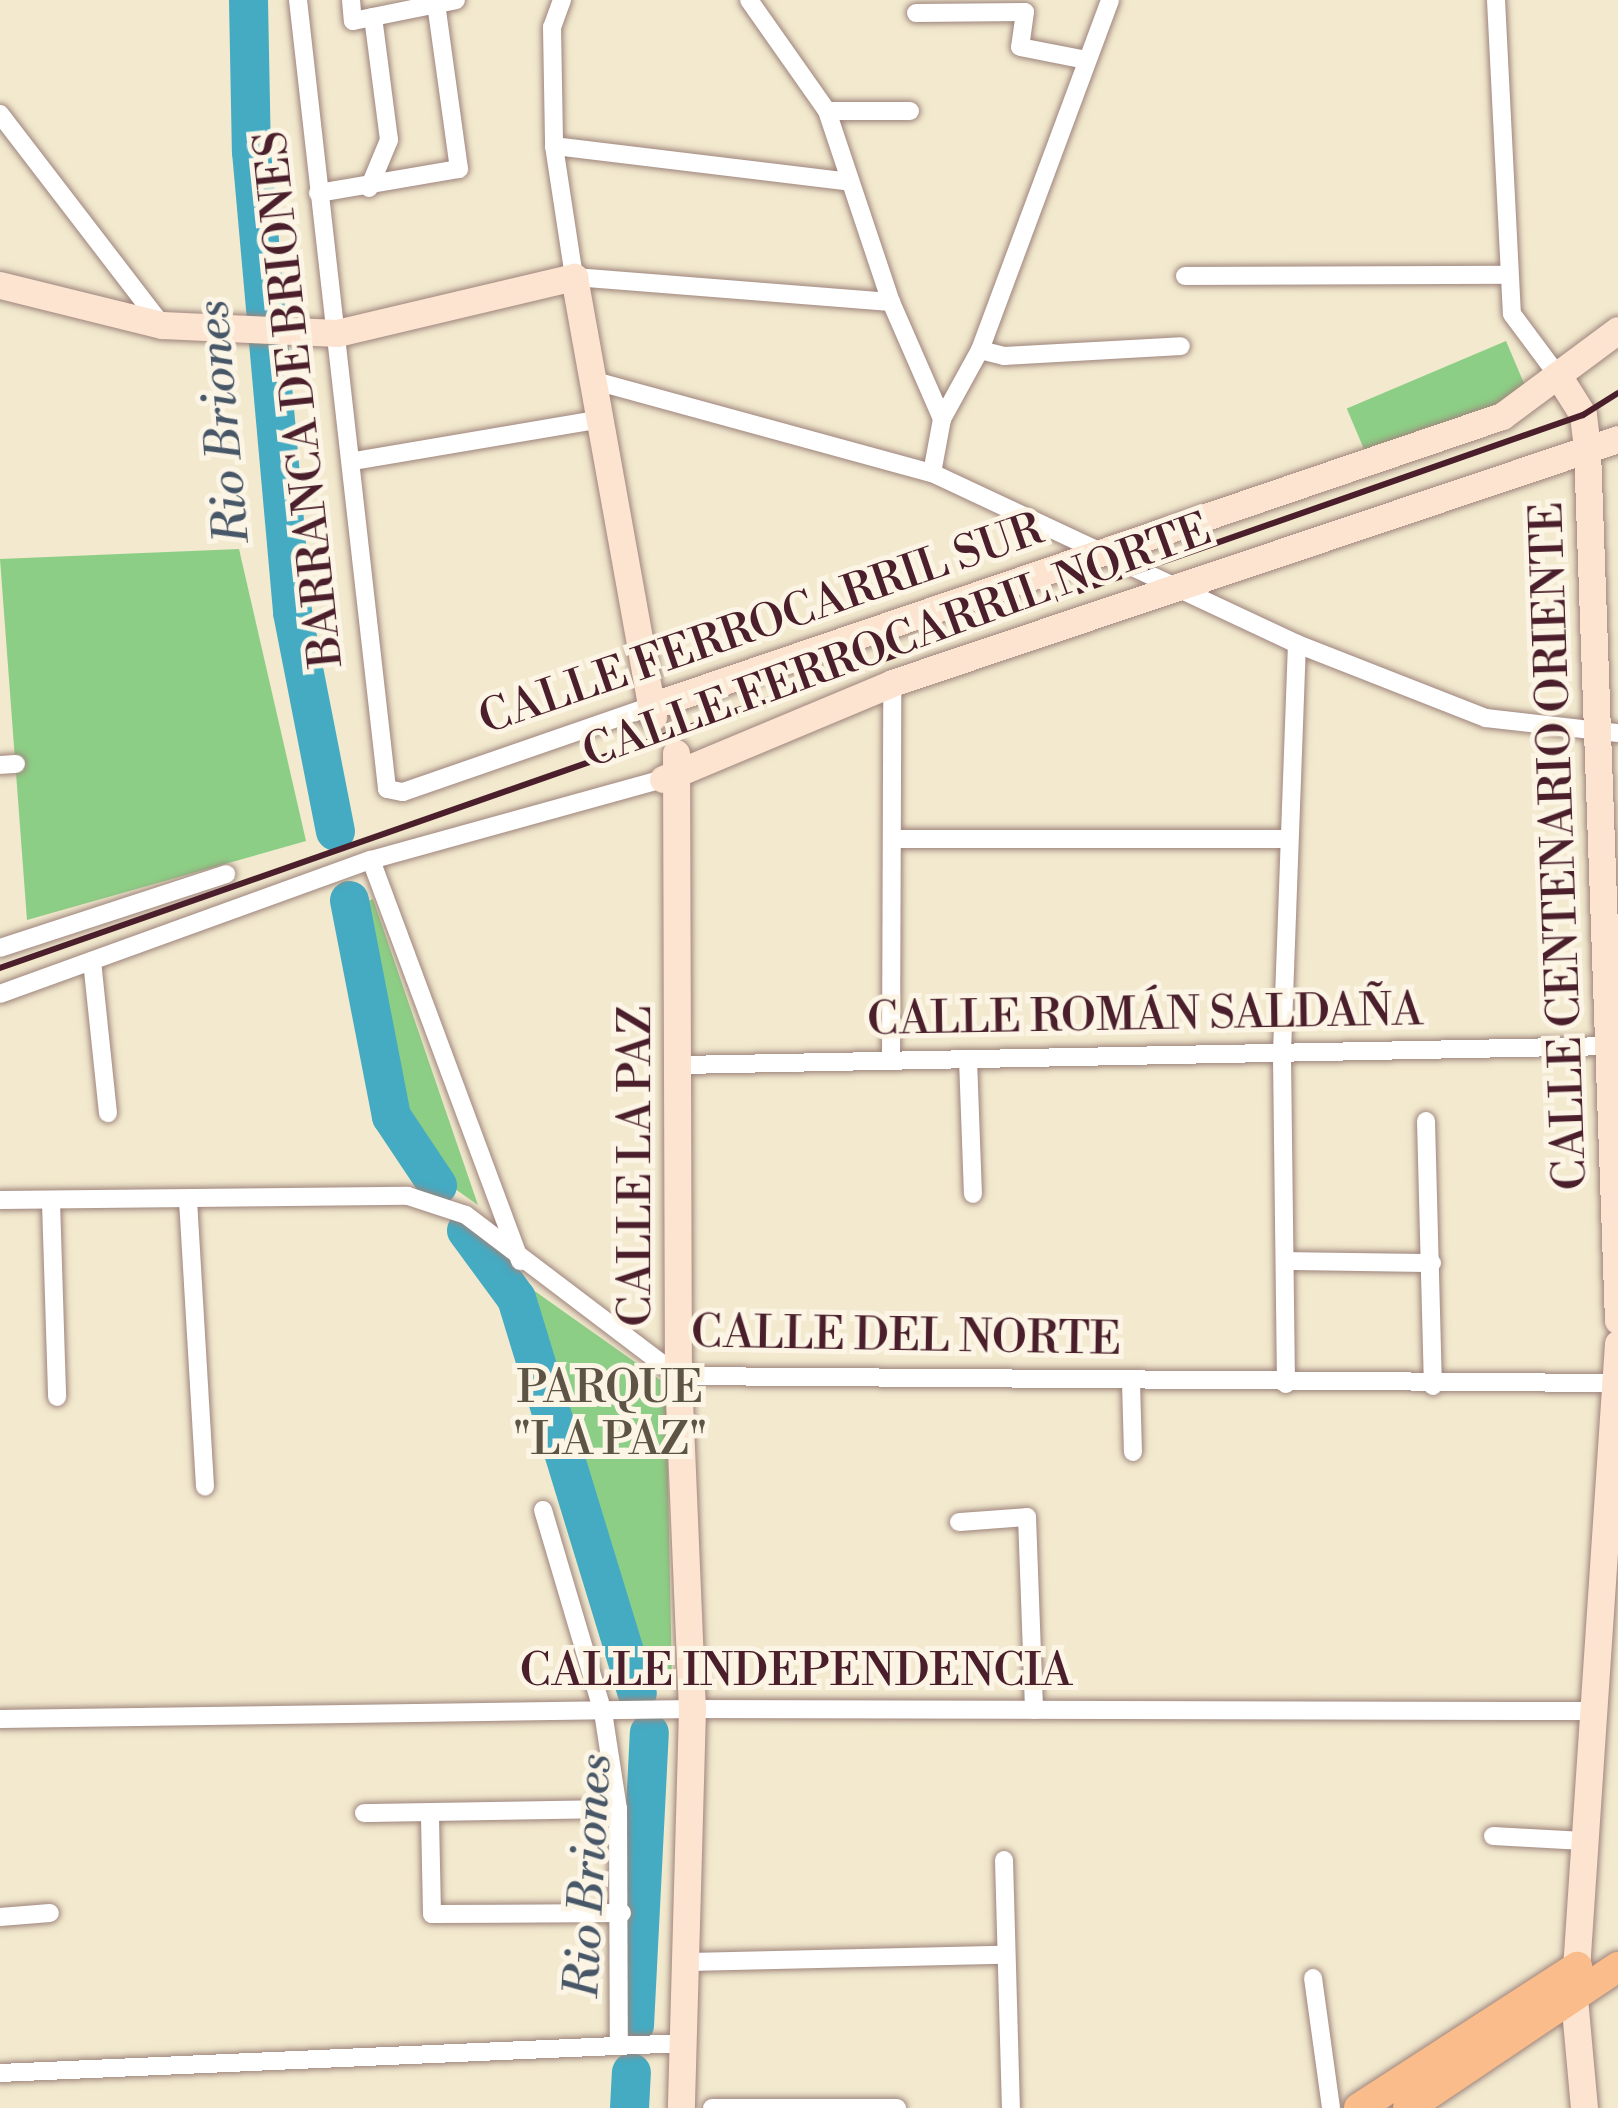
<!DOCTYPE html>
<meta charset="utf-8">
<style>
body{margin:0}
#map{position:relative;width:1618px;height:2108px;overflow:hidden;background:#f2e9ce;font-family:"Libre Bodoni",serif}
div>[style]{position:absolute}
.green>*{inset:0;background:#8dce86;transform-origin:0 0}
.river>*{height:39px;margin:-19.5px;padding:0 19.5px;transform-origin:19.5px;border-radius:19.5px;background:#44abc3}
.secondary-tunnel>*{height:27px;margin-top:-13.5px;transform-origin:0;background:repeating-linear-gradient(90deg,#d0c1ad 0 27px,transparent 0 41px)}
.roads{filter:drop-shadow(0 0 3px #9e847c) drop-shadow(0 0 3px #9e847c)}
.street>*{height:18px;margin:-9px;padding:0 9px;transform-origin:9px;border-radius:9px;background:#fff}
.secondary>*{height:27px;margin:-13.5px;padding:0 13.5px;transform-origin:13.5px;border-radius:13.5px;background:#fde4d0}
.primary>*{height:30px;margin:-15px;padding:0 15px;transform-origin:15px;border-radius:15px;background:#f9bc8a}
.rail>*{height:6px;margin:-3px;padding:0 3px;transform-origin:3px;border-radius:3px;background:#4a1f2b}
span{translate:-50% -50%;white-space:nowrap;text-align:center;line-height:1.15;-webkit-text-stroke:10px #fcf5e5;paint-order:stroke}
.street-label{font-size:45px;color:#4a1f2b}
.park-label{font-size:45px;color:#5e5446}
.water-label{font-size:48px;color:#485768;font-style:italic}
</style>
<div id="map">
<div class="green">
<div style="left:1506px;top:341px;width:59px;height:173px;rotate:67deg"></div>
<div style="clip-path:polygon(239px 549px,306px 841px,27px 920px,0 559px)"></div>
<div style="clip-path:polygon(373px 899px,478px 1205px,448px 1184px,407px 1116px,358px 905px)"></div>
<div style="clip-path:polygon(512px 1275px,666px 1384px,672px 1680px,635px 1686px)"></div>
</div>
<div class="river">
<div style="left:248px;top:0;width:151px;rotate:88.9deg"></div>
<div style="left:251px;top:151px;width:463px;rotate:84.9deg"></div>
<div style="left:292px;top:612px;width:223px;rotate:78.9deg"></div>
<div style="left:349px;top:900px;width:220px;rotate:79deg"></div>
<div style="left:391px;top:1116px;width:83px;rotate:56.3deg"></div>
<div style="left:466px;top:1230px;width:84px;rotate:53.7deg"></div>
<div style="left:516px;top:1298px;width:413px;rotate:73deg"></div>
<div style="left:634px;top:2025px;width:293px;rotate:-87.1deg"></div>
<div style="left:629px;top:2108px;width:36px;rotate:-87deg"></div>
</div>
<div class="secondary-tunnel">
<div style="left:668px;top:713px;width:41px;rotate:78.7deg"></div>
</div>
<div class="roads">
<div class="street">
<div style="left:298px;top:0;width:794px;rotate:83.56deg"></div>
<div style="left:387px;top:789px;width:16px;rotate:11deg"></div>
<div style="left:403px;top:792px;width:262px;rotate:-19.1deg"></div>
<div style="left:351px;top:0;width:21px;rotate:85deg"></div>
<div style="left:353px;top:21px;width:105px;rotate:-11.5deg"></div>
<div style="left:562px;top:0;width:29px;rotate:110deg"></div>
<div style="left:552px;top:27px;width:119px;rotate:89deg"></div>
<div style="left:554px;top:146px;width:133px;rotate:81.3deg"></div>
<div style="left:574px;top:277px;width:318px;rotate:4.5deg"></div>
<div style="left:749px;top:0;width:136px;rotate:54.9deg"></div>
<div style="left:827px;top:111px;width:201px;rotate:71.5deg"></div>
<div style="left:891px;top:302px;width:128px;rotate:66.4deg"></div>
<div style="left:1496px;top:0;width:314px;rotate:87.1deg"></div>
<div style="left:1512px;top:314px;width:79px;rotate:53.3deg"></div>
<div style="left:916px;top:13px;width:109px;rotate:-0.5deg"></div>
<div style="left:1025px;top:12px;width:35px;rotate:98deg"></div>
<div style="left:1020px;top:47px;width:67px;rotate:11.1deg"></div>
<div style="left:827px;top:111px;width:83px"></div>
<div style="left:0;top:114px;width:266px;rotate:52.5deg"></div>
<div style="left:554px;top:146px;width:298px;rotate:6.9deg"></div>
<div style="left:369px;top:188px;width:52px;rotate:-67.4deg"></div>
<div style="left:389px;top:140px;width:124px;rotate:-97.4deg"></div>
<div style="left:318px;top:193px;width:143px;rotate:-9.7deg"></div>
<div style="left:459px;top:169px;width:167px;rotate:-97.9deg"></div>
<div style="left:1185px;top:276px;width:324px;rotate:-0.2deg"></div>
<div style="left:980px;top:350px;width:25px;rotate:14deg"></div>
<div style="left:1004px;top:356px;width:177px;rotate:-3.2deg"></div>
<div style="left:595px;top:381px;width:349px;rotate:15.3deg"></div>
<div style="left:932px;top:473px;width:403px;rotate:25.1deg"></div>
<div style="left:1297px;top:644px;width:203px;rotate:21.4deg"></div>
<div style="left:1486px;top:718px;width:133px;rotate:6.5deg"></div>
<div style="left:354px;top:461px;width:252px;rotate:-9.6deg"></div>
<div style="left:932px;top:473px;width:55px;rotate:-79.5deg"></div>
<div style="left:942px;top:419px;width:79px;rotate:-61.2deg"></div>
<div style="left:980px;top:350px;width:373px;rotate:-69.6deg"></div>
<div style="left:0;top:765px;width:16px;rotate:-4deg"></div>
<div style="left:893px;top:839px;width:395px"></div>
<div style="left:371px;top:860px;width:428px;rotate:69.6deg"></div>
<div style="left:0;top:948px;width:238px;rotate:-18.1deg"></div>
<div style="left:92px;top:961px;width:153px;rotate:84deg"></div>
<div style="left:0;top:994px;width:394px;rotate:-19.9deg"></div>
<div style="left:371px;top:860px;width:303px;rotate:-15.5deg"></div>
<div style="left:968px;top:1059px;width:135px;rotate:87.9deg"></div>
<div style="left:891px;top:1060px;width:377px;rotate:-89.8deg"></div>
<div style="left:682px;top:1065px;width:928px;rotate:-1.17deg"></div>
<div style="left:1426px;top:1121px;width:265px;rotate:88.5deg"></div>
<div style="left:0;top:1200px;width:408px;rotate:-0.6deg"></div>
<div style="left:408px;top:1196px;width:61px;rotate:18.1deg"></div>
<div style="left:466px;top:1215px;width:266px;rotate:37.2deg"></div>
<div style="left:678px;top:1376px;width:935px;rotate:0.43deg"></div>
<div style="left:188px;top:1200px;width:287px;rotate:86.6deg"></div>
<div style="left:51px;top:1202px;width:195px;rotate:88.2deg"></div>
<div style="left:1288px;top:1261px;width:144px;rotate:0.8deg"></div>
<div style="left:1131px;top:1382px;width:70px;rotate:88.4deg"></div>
<div style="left:1286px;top:1384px;width:332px;rotate:-90.7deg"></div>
<div style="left:1282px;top:1052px;width:408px;rotate:-87.9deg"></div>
<div style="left:543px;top:1510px;width:211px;rotate:73.5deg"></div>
<div style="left:603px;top:1712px;width:98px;rotate:81.2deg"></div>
<div style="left:618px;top:1809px;width:237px;rotate:89.8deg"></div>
<div style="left:959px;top:1522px;width:68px;rotate:-4.2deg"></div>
<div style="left:1027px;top:1517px;width:193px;rotate:87.9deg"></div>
<div style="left:0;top:1719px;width:692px;rotate:-0.83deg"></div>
<div style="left:692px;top:1709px;width:900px;rotate:0.13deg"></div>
<div style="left:364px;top:1813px;width:254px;rotate:-0.9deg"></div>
<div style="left:430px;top:1818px;width:96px;rotate:88.8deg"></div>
<div style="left:432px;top:1914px;width:190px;rotate:-0.3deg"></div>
<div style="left:1493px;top:1836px;width:91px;rotate:3.1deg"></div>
<div style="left:1004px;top:1860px;width:248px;rotate:88.4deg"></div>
<div style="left:0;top:1917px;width:50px;rotate:-4.6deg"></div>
<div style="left:687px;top:1962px;width:317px;rotate:-1.3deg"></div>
<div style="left:1313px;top:1978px;width:131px;rotate:82.1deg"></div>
<div style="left:0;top:2073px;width:685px;rotate:-2.51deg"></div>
<div style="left:712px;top:2108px;width:185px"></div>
</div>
<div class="secondary">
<div style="left:0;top:285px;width:167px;rotate:13.9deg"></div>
<div style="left:162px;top:325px;width:175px;rotate:2.6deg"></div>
<div style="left:337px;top:333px;width:244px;rotate:-13.3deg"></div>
<div style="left:574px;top:277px;width:447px;rotate:79.8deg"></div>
<div style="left:1559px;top:377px;width:45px;rotate:57.7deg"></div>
<div style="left:1583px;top:415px;width:35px;rotate:83deg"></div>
<div style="left:1587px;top:450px;width:871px;rotate:87.96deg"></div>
<div style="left:651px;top:706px;width:899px;rotate:-18.82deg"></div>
<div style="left:1502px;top:416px;width:144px;rotate:-36.6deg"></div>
<div style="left:676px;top:753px;width:623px;rotate:89.82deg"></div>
<div style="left:678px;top:1376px;width:333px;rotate:87.6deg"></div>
<div style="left:692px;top:1709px;width:399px;rotate:91.6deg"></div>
<div style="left:663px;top:779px;width:248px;rotate:-22.7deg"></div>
<div style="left:892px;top:683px;width:766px;rotate:-18.58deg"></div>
<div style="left:1584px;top:2108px;width:109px;rotate:-95.2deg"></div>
<div style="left:1574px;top:1999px;width:657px;rotate:-86.16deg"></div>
</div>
<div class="primary">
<div style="left:1359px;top:2108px;width:260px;rotate:-32.9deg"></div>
<div style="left:1408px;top:2108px;width:253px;rotate:-33.9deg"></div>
</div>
</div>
<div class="rail">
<div style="left:0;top:968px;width:1677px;rotate:-19.26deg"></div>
<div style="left:1583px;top:415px;width:41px;rotate:-32.2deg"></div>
</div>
<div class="street-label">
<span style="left:300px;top:399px;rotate:-96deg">BARRANCA DE BRIONES</span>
<span style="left:761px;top:625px;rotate:-19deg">CALLE FERROCARRIL SUR</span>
<span style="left:897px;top:642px;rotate:-20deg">CALLE FERROCARRIL NORTE</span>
<span style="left:1560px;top:846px;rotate:-92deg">CALLE CENTENARIO ORIENTE</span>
<span style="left:1145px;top:1016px;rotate:-1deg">CALLE ROMÁN SALDAÑA</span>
<span style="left:637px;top:1166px;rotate:-90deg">CALLE LA PAZ</span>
<span style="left:906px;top:1337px;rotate:1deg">CALLE DEL NORTE</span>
<span style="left:796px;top:1672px">CALLE INDEPENDENCIA</span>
</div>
<div class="park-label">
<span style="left:610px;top:1415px">PARQUE<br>"LA PAZ"</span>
</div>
<div class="water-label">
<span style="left:224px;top:422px;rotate:-95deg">Rio Briones</span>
<span style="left:590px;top:1876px;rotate:-87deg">Rio Briones</span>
</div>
</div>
